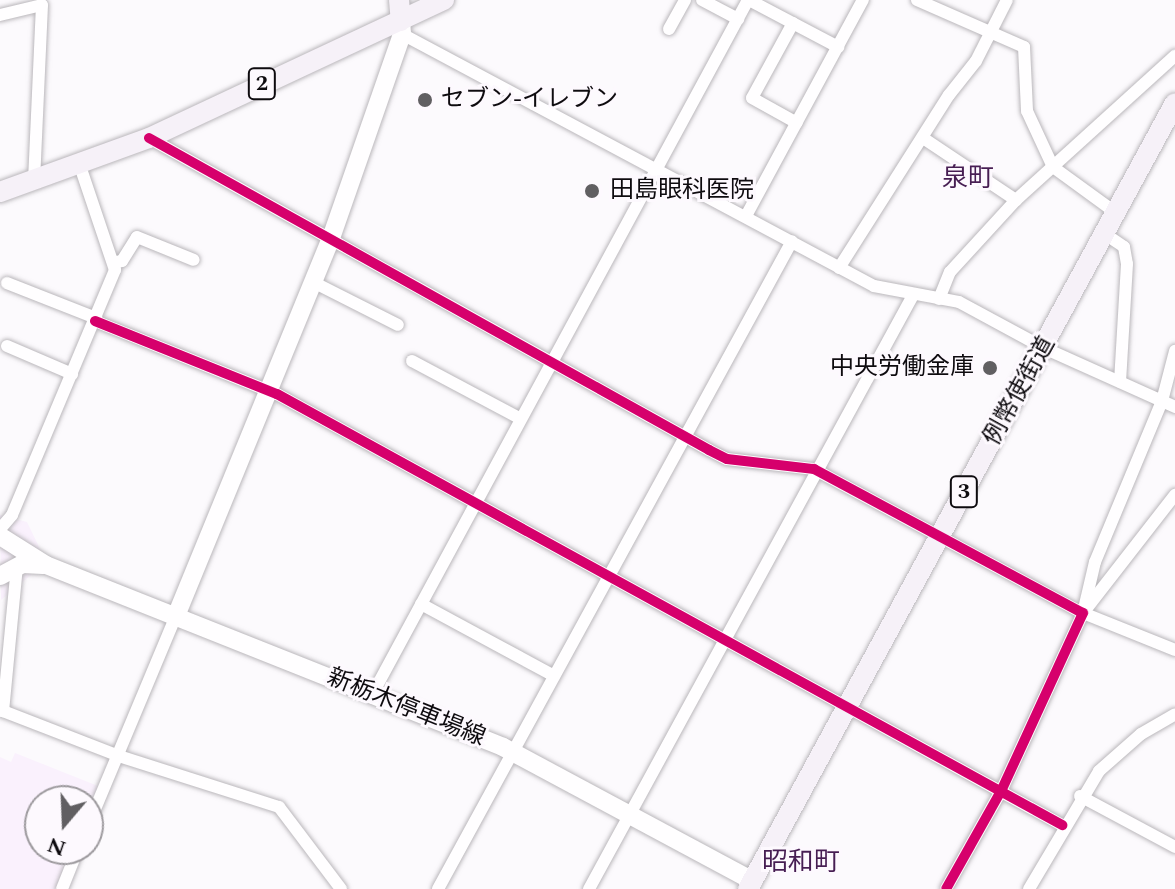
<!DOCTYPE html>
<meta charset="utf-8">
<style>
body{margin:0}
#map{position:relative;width:1175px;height:889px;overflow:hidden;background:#fcfafd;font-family:Spectral,"Noto Sans JP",serif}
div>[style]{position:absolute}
.built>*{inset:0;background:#faf1fd}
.roads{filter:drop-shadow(0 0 2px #bab7bb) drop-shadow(0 0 2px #bab7bb)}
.street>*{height:12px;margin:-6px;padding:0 6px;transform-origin:6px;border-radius:6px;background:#fffeff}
.secondary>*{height:18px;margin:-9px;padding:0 9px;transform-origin:9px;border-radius:9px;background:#fffeff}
.primary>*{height:20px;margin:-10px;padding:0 10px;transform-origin:10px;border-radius:10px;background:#f6f1f8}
.cycleway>*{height:10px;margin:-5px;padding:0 5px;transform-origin:5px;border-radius:5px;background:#d6006c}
.dots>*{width:22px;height:22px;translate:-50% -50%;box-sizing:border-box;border:4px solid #fdf9fe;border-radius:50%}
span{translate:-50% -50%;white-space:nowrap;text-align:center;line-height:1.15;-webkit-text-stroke:6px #fdf9fe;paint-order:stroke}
.shield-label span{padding:2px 6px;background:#fdf9fe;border:2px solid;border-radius:6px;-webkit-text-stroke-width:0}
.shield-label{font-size:22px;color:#0e0b0f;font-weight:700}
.poi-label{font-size:24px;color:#0e0b0f}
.left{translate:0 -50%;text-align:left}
.right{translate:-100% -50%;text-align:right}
.street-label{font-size:24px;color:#0e0b0f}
.neighbourhood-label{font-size:26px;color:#471e53}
.north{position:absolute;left:24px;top:785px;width:80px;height:80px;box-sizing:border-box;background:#fdf9fe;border:2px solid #9d9a9e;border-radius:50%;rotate:199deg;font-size:22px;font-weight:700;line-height:32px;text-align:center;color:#0e0b0f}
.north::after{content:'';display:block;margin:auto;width:28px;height:36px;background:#615f62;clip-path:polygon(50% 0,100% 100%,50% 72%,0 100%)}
</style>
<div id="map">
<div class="built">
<div style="clip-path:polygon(0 515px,27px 522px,40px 549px,32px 574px,1px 600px)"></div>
<div style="clip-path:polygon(15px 753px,98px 786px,88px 811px,88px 801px,40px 801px,40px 849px,72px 849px,55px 889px,0 889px,0 757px,11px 762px)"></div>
</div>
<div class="roads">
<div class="street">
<div style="left:702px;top:0;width:41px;rotate:27.8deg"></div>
<div style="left:749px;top:0;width:101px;rotate:27.8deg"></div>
<div style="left:917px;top:0;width:117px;rotate:23.7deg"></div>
<div style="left:1024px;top:47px;width:64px;rotate:87.3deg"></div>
<div style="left:1027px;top:111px;width:62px;rotate:65.1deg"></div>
<div style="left:1053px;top:167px;width:78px;rotate:36.1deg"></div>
<div style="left:0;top:15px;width:43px;rotate:-13.4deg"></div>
<div style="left:42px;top:5px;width:177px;rotate:92.6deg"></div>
<div style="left:793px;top:23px;width:85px;rotate:118.7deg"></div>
<div style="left:752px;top:98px;width:51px;rotate:29.1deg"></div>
<div style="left:669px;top:29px;width:33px;rotate:-61deg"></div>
<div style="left:402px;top:34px;width:535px;rotate:28.1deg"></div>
<div style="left:874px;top:286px;width:86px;rotate:10.7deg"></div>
<div style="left:959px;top:302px;width:97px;rotate:28.4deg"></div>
<div style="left:1044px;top:348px;width:144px;rotate:24.2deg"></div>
<div style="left:149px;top:138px;width:641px;rotate:29.12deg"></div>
<div style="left:709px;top:450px;width:20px;rotate:27deg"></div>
<div style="left:727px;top:459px;width:88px;rotate:6.6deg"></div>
<div style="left:814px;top:469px;width:305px;rotate:28.2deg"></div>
<div style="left:1083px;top:613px;width:196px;rotate:114.7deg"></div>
<div style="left:1001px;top:791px;width:112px;rotate:119.3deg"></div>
<div style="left:923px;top:138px;width:112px;rotate:33.7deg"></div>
<div style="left:746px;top:216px;width:246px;rotate:-61.6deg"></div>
<div style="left:1105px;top:234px;width:23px;rotate:34deg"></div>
<div style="left:1124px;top:247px;width:17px;rotate:80deg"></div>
<div style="left:1127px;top:264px;width:118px;rotate:93.4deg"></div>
<div style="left:116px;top:262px;width:6px;rotate:-9deg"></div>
<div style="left:122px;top:261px;width:28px;rotate:-58deg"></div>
<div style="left:137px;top:237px;width:61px;rotate:22deg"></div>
<div style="left:839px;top:268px;width:205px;rotate:-57.6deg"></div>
<div style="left:949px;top:95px;width:43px;rotate:-51.5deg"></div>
<div style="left:976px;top:61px;width:68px;rotate:-63.1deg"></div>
<div style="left:313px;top:282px;width:95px;rotate:26.8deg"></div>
<div style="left:7px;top:283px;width:96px;rotate:21.5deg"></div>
<div style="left:939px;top:299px;width:29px;rotate:-68deg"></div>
<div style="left:950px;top:272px;width:98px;rotate:-47.5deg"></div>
<div style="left:1016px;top:200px;width:215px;rotate:-42.2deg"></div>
<div style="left:95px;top:321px;width:196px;rotate:21.9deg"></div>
<div style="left:277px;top:394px;width:896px;rotate:28.77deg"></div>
<div style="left:7px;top:346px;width:71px;rotate:23.3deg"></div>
<div style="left:412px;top:361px;width:123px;rotate:28deg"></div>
<div style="left:0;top:529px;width:18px;rotate:-49deg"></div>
<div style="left:12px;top:515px;width:266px;rotate:-67.2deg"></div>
<div style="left:115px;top:270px;width:110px;rotate:-108.6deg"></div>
<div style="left:17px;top:566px;width:146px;rotate:95.5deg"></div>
<div style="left:3px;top:711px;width:124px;rotate:21.2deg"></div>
<div style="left:119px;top:756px;width:168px;rotate:17.7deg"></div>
<div style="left:279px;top:807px;width:103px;rotate:52.9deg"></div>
<div style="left:421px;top:604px;width:151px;rotate:28.4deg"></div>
<div style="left:1083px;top:613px;width:52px;rotate:-76.8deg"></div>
<div style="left:1095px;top:562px;width:174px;rotate:-67.4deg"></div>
<div style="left:1162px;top:401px;width:52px;rotate:-75.4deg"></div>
<div style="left:1083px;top:613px;width:150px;rotate:-52.1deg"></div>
<div style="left:1083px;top:613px;width:99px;rotate:21.9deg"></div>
<div style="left:372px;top:695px;width:790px;rotate:-61.59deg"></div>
<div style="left:1080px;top:796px;width:108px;rotate:28.2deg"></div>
<div style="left:88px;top:826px;width:228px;rotate:-67.3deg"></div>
<div style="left:62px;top:889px;width:43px;rotate:-68.2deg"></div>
<div style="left:438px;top:889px;width:738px;rotate:-61.35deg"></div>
<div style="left:589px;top:889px;width:674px;rotate:-61.38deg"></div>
<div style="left:1029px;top:889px;width:137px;rotate:-59.3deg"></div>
<div style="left:1099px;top:771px;width:56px;rotate:-41.4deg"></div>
<div style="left:1141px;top:734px;width:39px;rotate:-30deg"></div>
</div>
<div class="secondary">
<div style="left:0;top:536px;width:54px;rotate:32.2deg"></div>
<div style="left:46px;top:565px;width:492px;rotate:21.7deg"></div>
<div style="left:503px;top:747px;width:284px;rotate:28.2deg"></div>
<div style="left:0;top:576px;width:26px;rotate:-28deg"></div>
<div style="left:23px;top:564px;width:20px;rotate:3deg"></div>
<div style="left:176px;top:616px;width:405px;rotate:-67.7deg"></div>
<div style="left:330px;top:241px;width:219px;rotate:-70.8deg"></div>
<div style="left:402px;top:34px;width:13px;rotate:-94deg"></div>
</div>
<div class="primary">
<div style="left:399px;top:0;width:21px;rotate:85deg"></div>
<div style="left:0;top:192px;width:158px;rotate:-19.9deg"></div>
<div style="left:149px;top:138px;width:326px;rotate:-25.1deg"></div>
<div style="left:748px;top:889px;width:894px;rotate:-61.49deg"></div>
</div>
</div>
<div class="cycleway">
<div style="left:149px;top:138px;width:641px;rotate:29.12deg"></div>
<div style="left:709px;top:450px;width:20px;rotate:27deg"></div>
<div style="left:727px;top:459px;width:88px;rotate:6.6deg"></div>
<div style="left:814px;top:469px;width:305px;rotate:28.2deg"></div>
<div style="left:1083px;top:613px;width:196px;rotate:114.7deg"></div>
<div style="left:1001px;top:791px;width:112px;rotate:119.3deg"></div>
<div style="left:95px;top:321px;width:196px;rotate:21.9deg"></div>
<div style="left:277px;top:394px;width:896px;rotate:28.77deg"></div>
</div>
<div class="dots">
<div style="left:425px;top:100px;background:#615f62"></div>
<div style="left:592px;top:191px;background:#615f62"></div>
<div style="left:990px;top:368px;background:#615f62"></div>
</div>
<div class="shield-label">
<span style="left:262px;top:84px">2</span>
<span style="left:964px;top:492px">3</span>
</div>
<div class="poi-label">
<span class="left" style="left:441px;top:100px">セブン-イレブン</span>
<span class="left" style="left:610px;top:191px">田島眼科医院</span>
<span class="right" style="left:974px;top:368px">中央労働金庫</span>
</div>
<div class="street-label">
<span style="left:1020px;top:391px;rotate:-61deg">例幣使街道</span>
<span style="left:406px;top:708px;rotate:22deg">新栃木停車場線</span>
</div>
<div class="neighbourhood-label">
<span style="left:968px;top:179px">泉町</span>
<span style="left:801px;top:863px">昭和町</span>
</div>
<div class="north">N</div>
</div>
